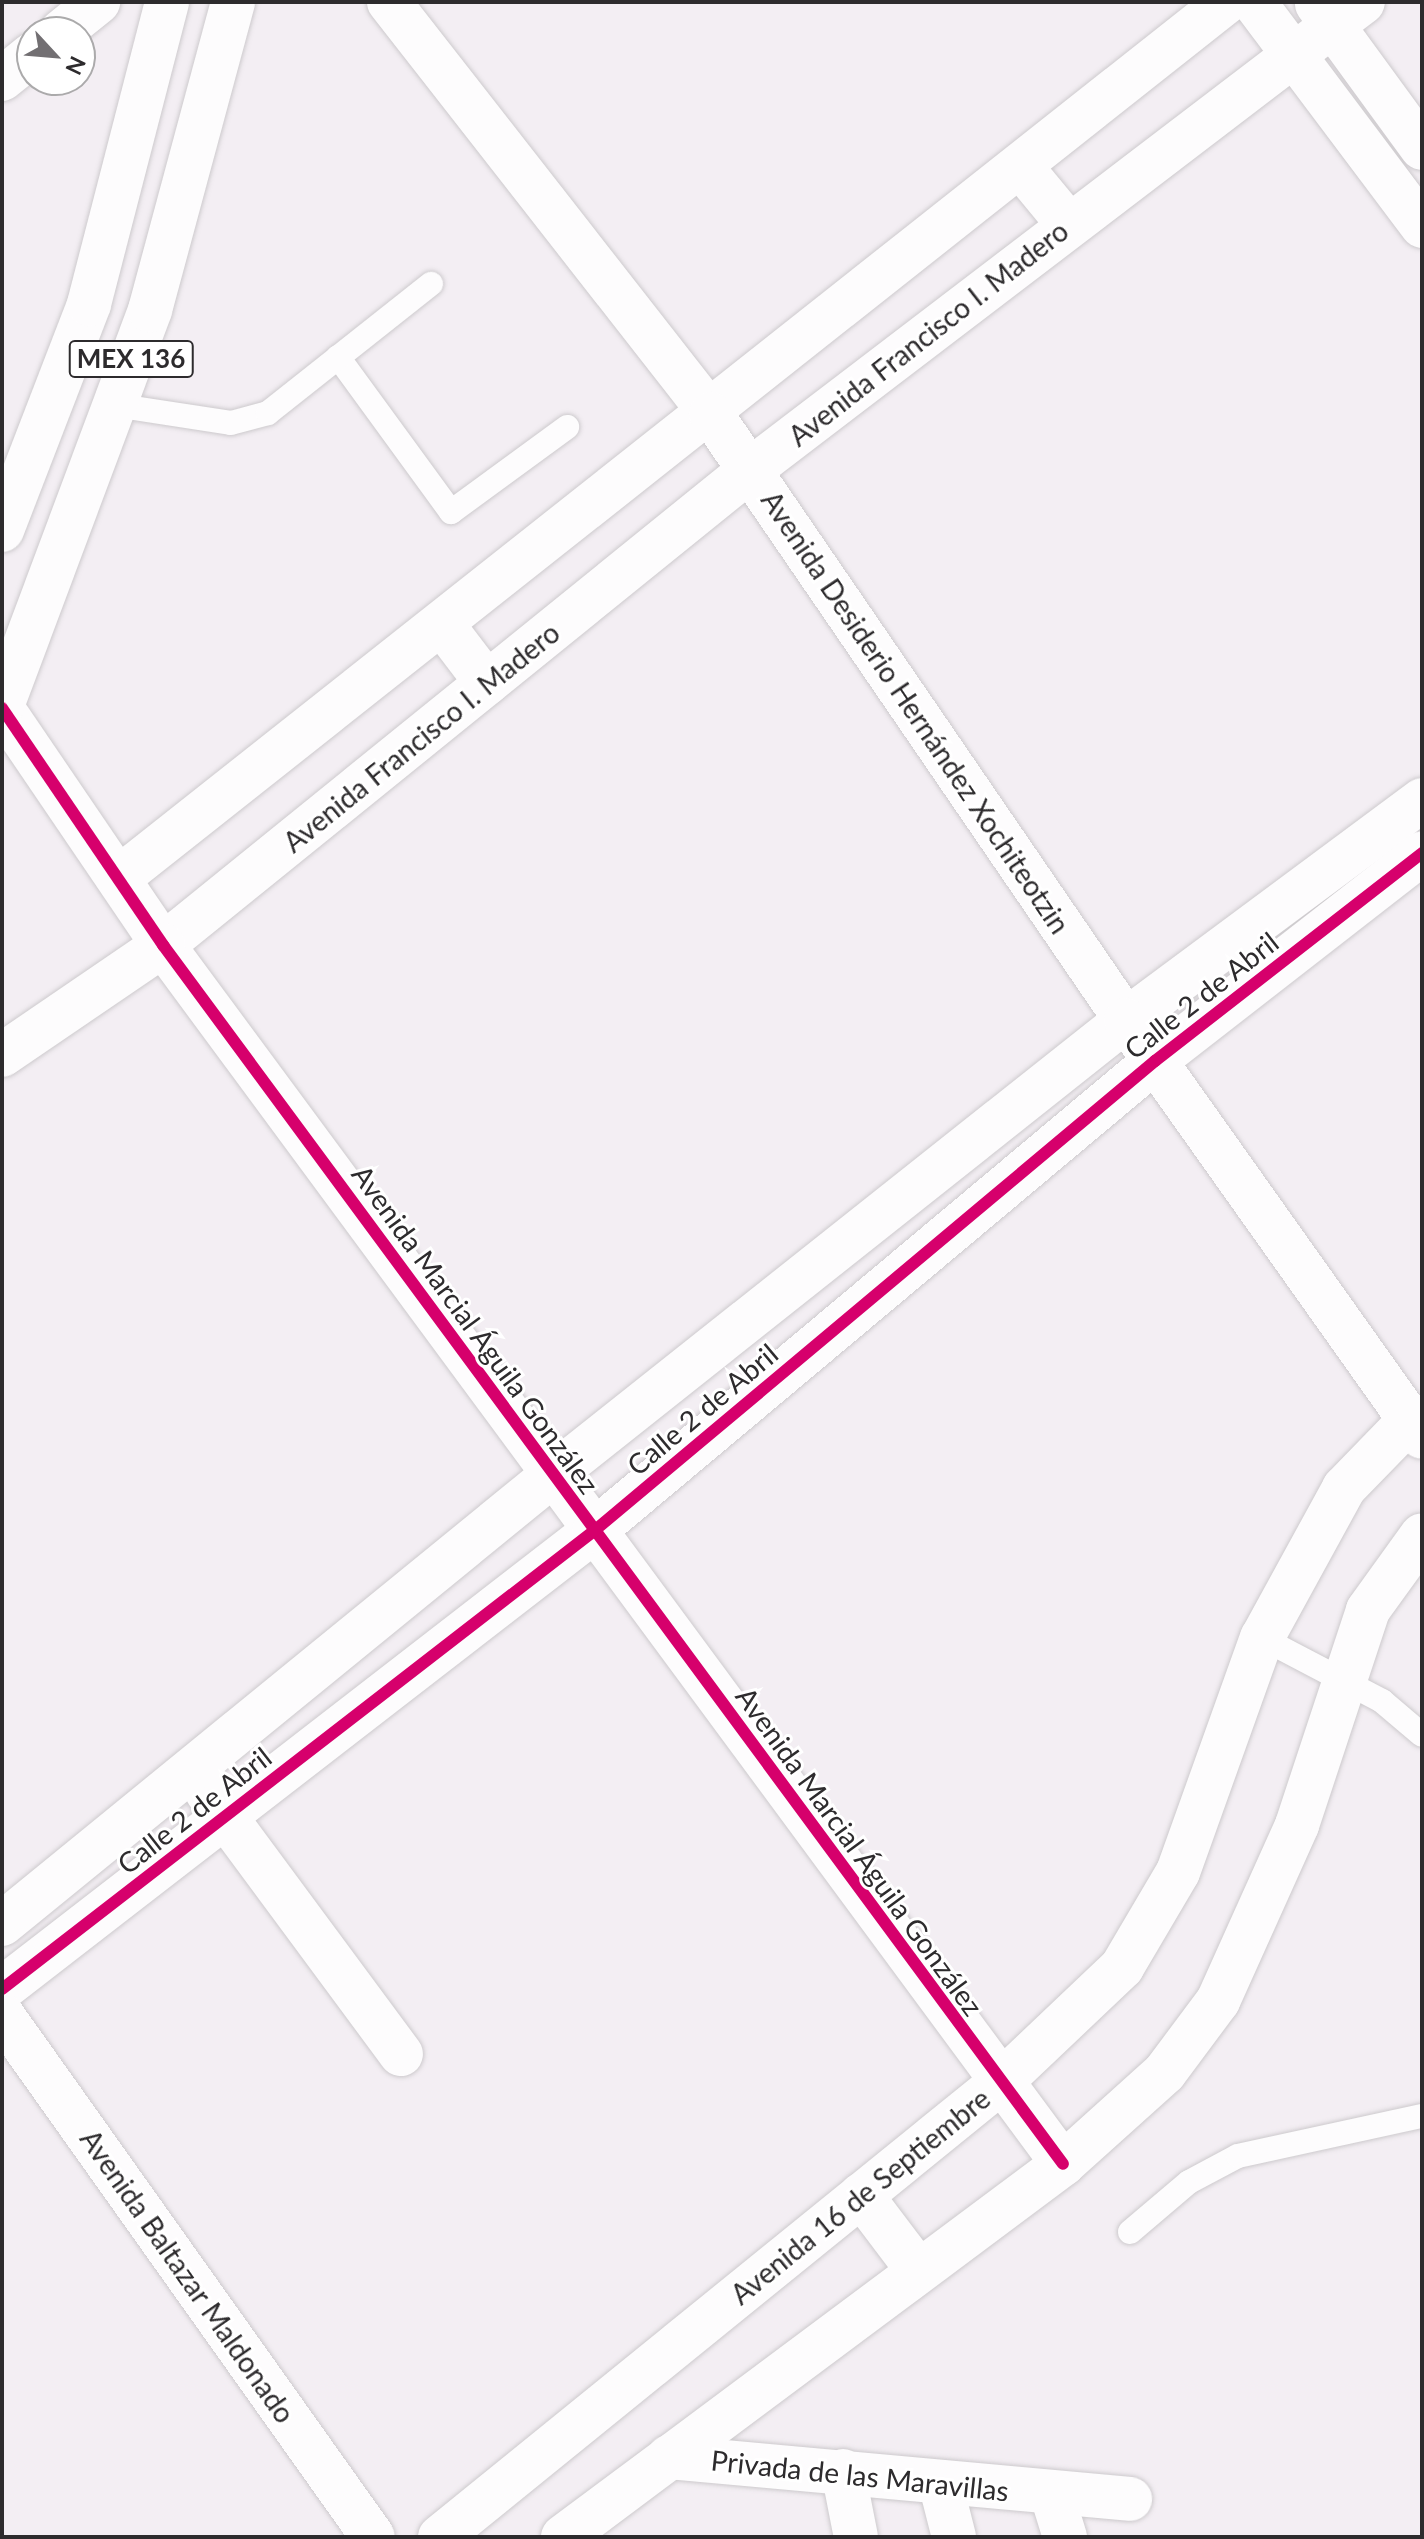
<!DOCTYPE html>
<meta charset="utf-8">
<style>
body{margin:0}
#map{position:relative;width:1424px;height:2539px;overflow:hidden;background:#f3eef3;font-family:Lato,sans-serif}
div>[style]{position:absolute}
.roads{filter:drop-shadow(0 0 2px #cdcacd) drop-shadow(0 0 2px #cdcacd)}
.service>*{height:24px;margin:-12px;padding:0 12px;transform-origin:12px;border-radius:12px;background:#fdfcfd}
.minor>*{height:44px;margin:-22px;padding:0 22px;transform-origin:22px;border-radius:22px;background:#fdfcfd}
.secondary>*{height:44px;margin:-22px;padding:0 22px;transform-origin:22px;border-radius:22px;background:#fdfcfd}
.primary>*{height:44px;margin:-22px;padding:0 22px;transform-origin:22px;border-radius:22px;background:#fdfcfd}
.cycleway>*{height:12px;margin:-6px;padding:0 6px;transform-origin:6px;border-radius:6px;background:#d6006c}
span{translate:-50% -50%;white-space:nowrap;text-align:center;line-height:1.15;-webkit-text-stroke:6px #fff;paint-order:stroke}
.shield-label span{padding:2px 6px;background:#fff;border:2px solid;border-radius:6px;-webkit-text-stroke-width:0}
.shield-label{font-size:26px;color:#2d2b2d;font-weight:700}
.street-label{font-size:28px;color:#2d2b2d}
.frame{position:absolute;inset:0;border:4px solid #2d2b2d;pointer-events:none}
.north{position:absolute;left:16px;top:16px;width:80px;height:80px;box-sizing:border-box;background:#fff;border:2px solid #abaaab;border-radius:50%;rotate:116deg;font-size:22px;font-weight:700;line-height:32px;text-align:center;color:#2d2b2d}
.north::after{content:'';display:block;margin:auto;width:28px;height:36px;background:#726f72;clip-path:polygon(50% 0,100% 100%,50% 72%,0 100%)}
</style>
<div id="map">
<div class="roads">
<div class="service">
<div style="left:338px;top:357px;width:192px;rotate:53.9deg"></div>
<div style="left:451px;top:512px;width:144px;rotate:-36.2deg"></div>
<div style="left:114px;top:405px;width:118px;rotate:8.7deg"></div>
<div style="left:231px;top:423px;width:38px;rotate:-15deg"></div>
<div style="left:268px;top:413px;width:208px;rotate:-38.4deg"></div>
<div style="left:1262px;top:1638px;width:136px;rotate:27.7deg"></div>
<div style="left:1382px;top:1701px;width:52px;rotate:40.4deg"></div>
<div style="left:1130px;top:2232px;width:77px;rotate:-40.3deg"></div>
<div style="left:1189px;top:2182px;width:55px;rotate:-28deg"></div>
<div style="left:1238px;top:2156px;width:188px;rotate:-12.3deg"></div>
</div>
<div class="minor">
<div style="left:1254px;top:2px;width:280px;rotate:53.1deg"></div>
<div style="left:1317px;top:4px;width:178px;rotate:53.9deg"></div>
<div style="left:61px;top:32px;width:48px;rotate:-39deg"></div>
<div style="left:2px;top:79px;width:38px;rotate:-39deg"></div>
<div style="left:1021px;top:167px;width:75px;rotate:50.4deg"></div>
<div style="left:442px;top:624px;width:74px;rotate:52.7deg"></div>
<div style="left:2px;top:708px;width:287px;rotate:55.8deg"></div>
<div style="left:163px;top:945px;width:1515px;rotate:53.56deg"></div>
<div style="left:120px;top:877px;width:1410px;rotate:-38.35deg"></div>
<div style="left:163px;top:945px;width:755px;rotate:-38.98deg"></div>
<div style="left:750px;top:470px;width:771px;rotate:-37.36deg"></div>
<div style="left:207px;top:1792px;width:326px;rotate:53.5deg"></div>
<div style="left:2px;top:1924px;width:714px;rotate:-39.2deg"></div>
<div style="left:555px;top:1473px;width:729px;rotate:-38.43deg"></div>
<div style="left:1126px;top:1020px;width:369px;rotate:-36.6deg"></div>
<div style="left:2px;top:1989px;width:748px;rotate:-37.73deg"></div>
<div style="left:594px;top:1531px;width:732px;rotate:-39.96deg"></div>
<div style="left:1155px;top:1061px;width:338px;rotate:-37.9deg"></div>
<div style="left:2px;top:2015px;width:640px;rotate:54.6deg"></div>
<div style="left:669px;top:2457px;width:463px;rotate:5.2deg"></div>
<div style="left:843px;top:2471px;width:67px;rotate:78.9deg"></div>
<div style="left:940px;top:2482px;width:57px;rotate:75.7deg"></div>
<div style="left:1052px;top:2495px;width:44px;rotate:72.8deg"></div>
</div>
<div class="secondary">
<div style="left:389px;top:2px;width:523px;rotate:51.99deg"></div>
<div style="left:711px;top:414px;width:734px;rotate:55.6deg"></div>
<div style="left:1126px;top:1020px;width:511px;rotate:54.63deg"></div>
<div style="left:861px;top:2195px;width:93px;rotate:52.9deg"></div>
<div style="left:440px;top:2537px;width:722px;rotate:-39.04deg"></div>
<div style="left:1001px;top:2082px;width:167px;rotate:-43.5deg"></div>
<div style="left:1122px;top:1967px;width:110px;rotate:-59.5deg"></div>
<div style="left:1178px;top:1872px;width:249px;rotate:-70.3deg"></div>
<div style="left:1262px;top:1638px;width:171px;rotate:-61.3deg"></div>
<div style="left:1344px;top:1488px;width:96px;rotate:-45.8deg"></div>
<div style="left:563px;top:2537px;width:624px;rotate:-36.72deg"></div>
<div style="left:1063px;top:2164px;width:137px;rotate:-42deg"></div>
<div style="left:1165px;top:2072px;width:89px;rotate:-53.3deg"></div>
<div style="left:1218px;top:2001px;width:193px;rotate:-65.8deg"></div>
<div style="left:1297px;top:1825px;width:226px;rotate:-71.7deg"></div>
<div style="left:1368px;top:1610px;width:92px;rotate:-54.2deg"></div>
</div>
<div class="primary">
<div style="left:2px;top:530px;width:242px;rotate:-68.9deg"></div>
<div style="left:89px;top:304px;width:312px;rotate:-75.5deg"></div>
<div style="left:2px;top:706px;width:423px;rotate:-69.5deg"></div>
<div style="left:150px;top:310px;width:319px;rotate:-74.9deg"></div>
<div style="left:2px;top:1055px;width:195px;rotate:-34.3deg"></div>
</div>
</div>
<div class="cycleway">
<div style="left:2px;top:708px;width:287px;rotate:55.8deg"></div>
<div style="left:163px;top:945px;width:1515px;rotate:53.56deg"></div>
<div style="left:2px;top:1989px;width:748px;rotate:-37.73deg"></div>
<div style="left:594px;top:1531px;width:732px;rotate:-39.96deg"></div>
<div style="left:1155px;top:1061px;width:338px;rotate:-37.9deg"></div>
</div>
<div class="shield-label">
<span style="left:131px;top:359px">MEX 136</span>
</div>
<div class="street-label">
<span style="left:928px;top:333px;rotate:-38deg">Avenida Francisco I. Madero</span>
<span style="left:916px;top:712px;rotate:56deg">Avenida Desiderio Hernández Xochiteotzin</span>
<span style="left:421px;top:737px;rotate:-39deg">Avenida Francisco I. Madero</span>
<span style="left:1201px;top:995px;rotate:-38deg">Calle 2 de Abril</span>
<span style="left:476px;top:1329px;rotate:54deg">Avenida Marcial Águila González</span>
<span style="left:702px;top:1409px;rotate:-40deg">Calle 2 de Abril</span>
<span style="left:194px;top:1810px;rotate:-38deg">Calle 2 de Abril</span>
<span style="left:860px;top:1851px;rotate:54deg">Avenida Marcial Águila González</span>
<span style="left:860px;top:2196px;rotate:-39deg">Avenida 16 de Septiembre</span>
<span style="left:188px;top:2276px;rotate:55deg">Avenida Baltazar Maldonado</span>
<span style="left:860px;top:2475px;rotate:6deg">Privada de las Maravillas</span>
</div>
<div class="frame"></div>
<div class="north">N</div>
</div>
